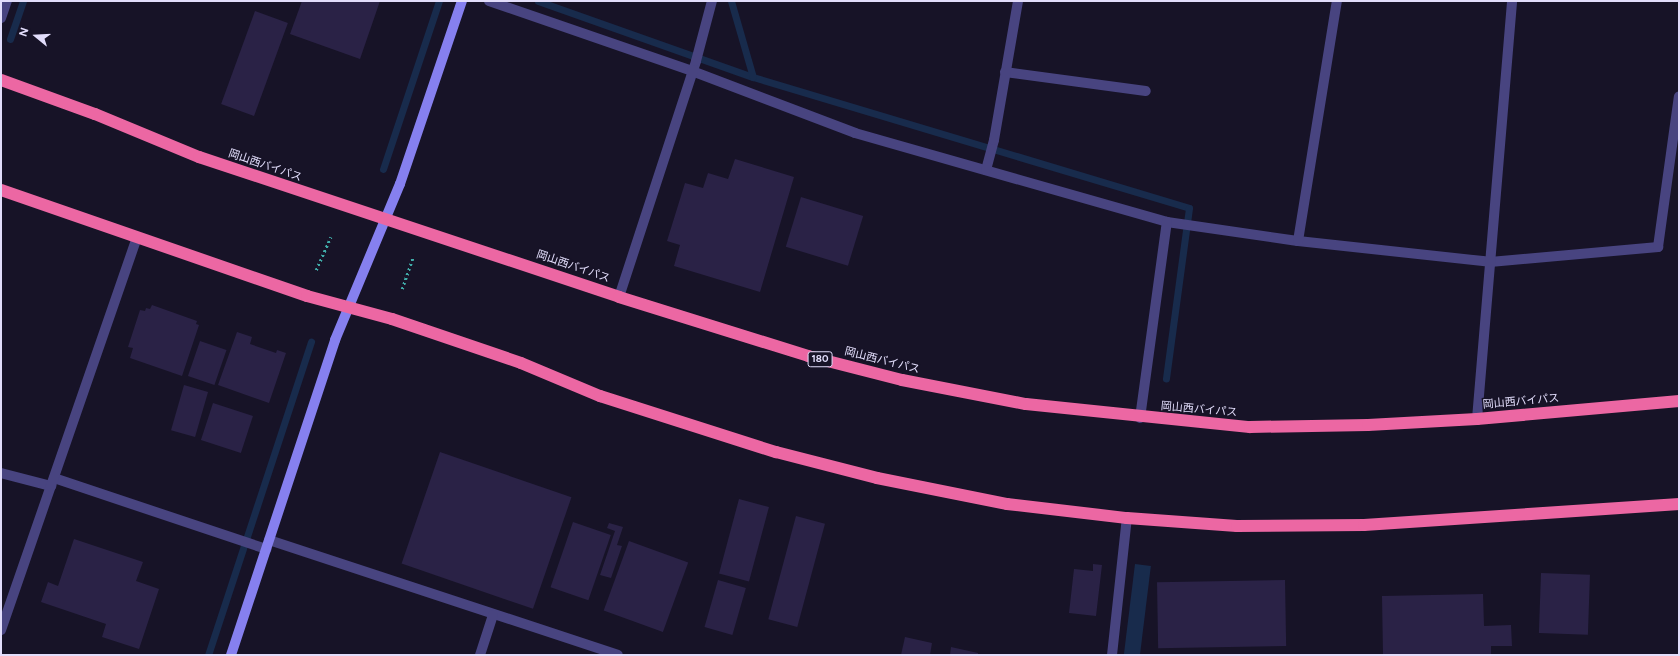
<!DOCTYPE html>
<meta charset="utf-8">
<style>
body{margin:0}
#map{position:relative;width:1680px;height:656px;overflow:hidden;background:#171327;font-family:Figtree,"Noto Sans JP",sans-serif}
div>[style]{position:absolute}
.water>*{inset:0;background:#182b4c;transform-origin:0 0}
.stream>*{height:7px;margin:-3.5px;padding:0 3.5px;transform-origin:3.5px;border-radius:3.5px;background:#182b4c}
.building>*{inset:0;background:#2a2246;transform-origin:0 0}
.path>*{height:2.5px;margin-top:-1.25px;transform-origin:0;background:repeating-linear-gradient(90deg,#40aca9 0 2px,transparent 0 5px)}
.street>*{height:10px;margin:-5px;padding:0 5px;transform-origin:5px;border-radius:5px;background:#484480}
.secondary>*{height:10px;margin:-5px;padding:0 5px;transform-origin:5px;border-radius:5px;background:#8680ef}
.highway>*{height:12px;margin:-6px;padding:0 6px;transform-origin:6px;border-radius:6px;background:#ec67a3}
span{translate:-50% -50%;white-space:nowrap;text-align:center;line-height:1.15;-webkit-text-stroke:3px #171327;paint-order:stroke}
.shield-label span{padding:1px 3px;background:#171327;border:1px solid;border-radius:3px;-webkit-text-stroke-width:0}
.shield-label{font-size:10px;color:#e2ddfb;font-weight:700}
.street-label{font-size:11px;color:#e2ddfb}
.frame{position:absolute;inset:0;border:2px solid #e2ddfb;pointer-events:none}
.north{position:absolute;left:16px;top:16px;width:40px;height:40px;-webkit-text-stroke:3px #171327;paint-order:stroke;rotate:288deg;font-size:11px;font-weight:700;line-height:16px;text-align:center;color:#e2ddfb}
.north::after{content:'';display:block;margin:auto;width:14px;height:18px;background:#e2ddfb;clip-path:polygon(50% 0,100% 100%,50% 72%,0 100%)}
</style>
<div id="map">
<div class="water">
<div style="left:1135px;top:564px;width:16px;height:92px;rotate:7deg"></div>
</div>
<div class="stream">
<div style="left:538px;top:1px;width:228px;rotate:19.5deg"></div>
<div style="left:753px;top:77px;width:455px;rotate:16.7deg"></div>
<div style="left:1189px;top:208px;width:172px;rotate:97.7deg"></div>
<div style="left:731px;top:1px;width:79px;rotate:73.9deg"></div>
<div style="left:10px;top:39px;width:40px;rotate:-71.1deg"></div>
<div style="left:383px;top:169px;width:177px;rotate:-71.6deg"></div>
<div style="left:208px;top:655px;width:330px;rotate:-71.8deg"></div>
</div>
<div class="building">
<div style="clip-path:polygon(302px 1px,380px 1px,360px 59px,290px 34px)"></div>
<div style="left:255px;top:11px;width:35px;height:99px;rotate:20deg"></div>
<div style="clip-path:polygon(735px 159px,794px 177px,760px 292px,674px 266px,680px 245px,667px 241px,685px 183px,703px 188px,708px 173px,728px 179px)"></div>
<div style="left:801px;top:197px;width:65px;height:52px;rotate:17deg"></div>
<div style="clip-path:polygon(152px 305px,197px 321px,196px 324px,199px 325px,182px 376px,130px 358px,133px 348px,128px 347px,140px 310px,145px 311px,146px 308px,150px 309px)"></div>
<div style="clip-path:polygon(237px 332px,252px 337px,250px 344px,276px 353px,277px 350px,286px 353px,269px 403px,218px 385px)"></div>
<div style="left:200px;top:341px;width:28px;height:37px;rotate:19deg"></div>
<div style="left:184px;top:385px;width:25px;height:47px;rotate:16deg"></div>
<div style="left:213px;top:403px;width:42px;height:39px;rotate:18deg"></div>
<div style="left:440px;top:452px;width:139px;height:118px;rotate:19deg"></div>
<div style="left:739px;top:499px;width:31px;height:77px;rotate:15deg"></div>
<div style="left:796px;top:516px;width:30px;height:107px;rotate:15deg"></div>
<div style="left:573px;top:522px;width:40px;height:69px;rotate:19deg"></div>
<div style="clip-path:polygon(609px 523px,623px 527px,617px 545px,622px 546px,611px 578px,600px 575px,615px 531px,607px 528px)"></div>
<div style="clip-path:polygon(74px 539px,143px 562px,136px 581px,159px 589px,139px 649px,102px 637px,106px 624px,41px 602px,48px 582px,58px 586px)"></div>
<div style="left:629px;top:541px;width:63px;height:74px;rotate:20deg"></div>
<div style="clip-path:polygon(1093px 564px,1102px 565px,1096px 616px,1069px 613px,1074px 569px,1093px 571px)"></div>
<div style="left:1541px;top:573px;width:49px;height:60px;rotate:2deg"></div>
<div style="left:718px;top:580px;width:29px;height:49px;rotate:16deg"></div>
<div style="left:1285px;top:580px;width:66px;height:128px;rotate:89deg"></div>
<div style="clip-path:polygon(1483px 594px,1484px 626px,1511px 625px,1512px 646px,1491px 646px,1491px 655px,1383px 655px,1382px 596px)"></div>
<div style="clip-path:polygon(905px 637px,932px 643px,930px 655px,901px 655px)"></div>
<div style="clip-path:polygon(951px 647px,978px 653px,978px 655px,950px 655px)"></div>
</div>
<div class="path">
<div style="left:316px;top:270px;width:36px;rotate:-66deg"></div>
<div style="left:402px;top:289px;width:34px;rotate:-71deg"></div>
</div>
<div class="street">
<div style="left:489px;top:1px;width:215px;rotate:19deg"></div>
<div style="left:692px;top:71px;width:174px;rotate:20.8deg"></div>
<div style="left:855px;top:133px;width:324px;rotate:15.9deg"></div>
<div style="left:1167px;top:222px;width:132px;rotate:8.3deg"></div>
<div style="left:1298px;top:241px;width:193px;rotate:6.2deg"></div>
<div style="left:1490px;top:262px;width:169px;rotate:-5.1deg"></div>
<div style="left:1658px;top:247px;width:152px;rotate:-82.1deg"></div>
<div style="left:1px;top:18px;width:18px;rotate:-71deg"></div>
<div style="left:1005px;top:72px;width:142px;rotate:7.7deg"></div>
<div style="left:986px;top:170px;width:31px;rotate:-75deg"></div>
<div style="left:994px;top:140px;width:141px;rotate:-80.2deg"></div>
<div style="left:1298px;top:241px;width:243px;rotate:-80.8deg"></div>
<div style="left:619px;top:297px;width:248px;rotate:-71.9deg"></div>
<div style="left:696px;top:61px;width:62px;rotate:-75.1deg"></div>
<div style="left:1140px;top:418px;width:198px;rotate:-82.2deg"></div>
<div style="left:1477px;top:419px;width:419px;rotate:-85.2deg"></div>
<div style="left:1px;top:473px;width:52px;rotate:14.6deg"></div>
<div style="left:54px;top:478px;width:224px;rotate:18.5deg"></div>
<div style="left:269px;top:540px;width:367px;rotate:18.2deg"></div>
<div style="left:1px;top:630px;width:416px;rotate:-70.9deg"></div>
<div style="left:480px;top:655px;width:42px;rotate:-72deg"></div>
<div style="left:1112px;top:655px;width:138px;rotate:-83.8deg"></div>
</div>
<div class="secondary">
<div style="left:231px;top:655px;width:332px;rotate:-71.7deg"></div>
<div style="left:335px;top:340px;width:169px;rotate:-67.4deg"></div>
<div style="left:400px;top:184px;width:193px;rotate:-71.3deg"></div>
</div>
<div class="highway">
<div style="left:1px;top:80px;width:100px;rotate:19.9deg"></div>
<div style="left:95px;top:114px;width:113px;rotate:22.5deg"></div>
<div style="left:199px;top:157px;width:443px;rotate:18.4deg"></div>
<div style="left:619px;top:297px;width:198px;rotate:17.3deg"></div>
<div style="left:808px;top:356px;width:97px;rotate:14.3deg"></div>
<div style="left:902px;top:380px;width:126px;rotate:11deg"></div>
<div style="left:1026px;top:404px;width:225px;rotate:5.9deg"></div>
<div style="left:1250px;top:427px;width:118px;rotate:-1deg"></div>
<div style="left:1368px;top:425px;width:109px;rotate:-3.2deg"></div>
<div style="left:1477px;top:419px;width:203px;rotate:-5.1deg"></div>
<div style="left:1px;top:190px;width:324px;rotate:19.1deg"></div>
<div style="left:307px;top:296px;width:88px;rotate:15.1deg"></div>
<div style="left:392px;top:319px;width:136px;rotate:18.8deg"></div>
<div style="left:521px;top:363px;width:86px;rotate:22.7deg"></div>
<div style="left:600px;top:396px;width:185px;rotate:17.7deg"></div>
<div style="left:776px;top:452px;width:104px;rotate:14.4deg"></div>
<div style="left:877px;top:478px;width:133px;rotate:11.3deg"></div>
<div style="left:1007px;top:504px;width:121px;rotate:6.7deg"></div>
<div style="left:1127px;top:518px;width:110px;rotate:4.2deg"></div>
<div style="left:1237px;top:526px;width:127px;rotate:-0.5deg"></div>
<div style="left:1364px;top:525px;width:316px;rotate:-3.8deg"></div>
</div>
<div class="shield-label">
<span style="left:820px;top:359px">180</span>
</div>
<div class="street-label">
<span style="left:265px;top:166px;rotate:19deg">岡山西バイパス</span>
<span style="left:573px;top:267px;rotate:19deg">岡山西バイパス</span>
<span style="left:882px;top:361px;rotate:14deg">岡山西バイパス</span>
<span style="left:1521px;top:402px;rotate:-5deg">岡山西バイパス</span>
<span style="left:1199px;top:410px;rotate:5deg">岡山西バイパス</span>
</div>
<div class="frame"></div>
<div class="north">N</div>
</div>
